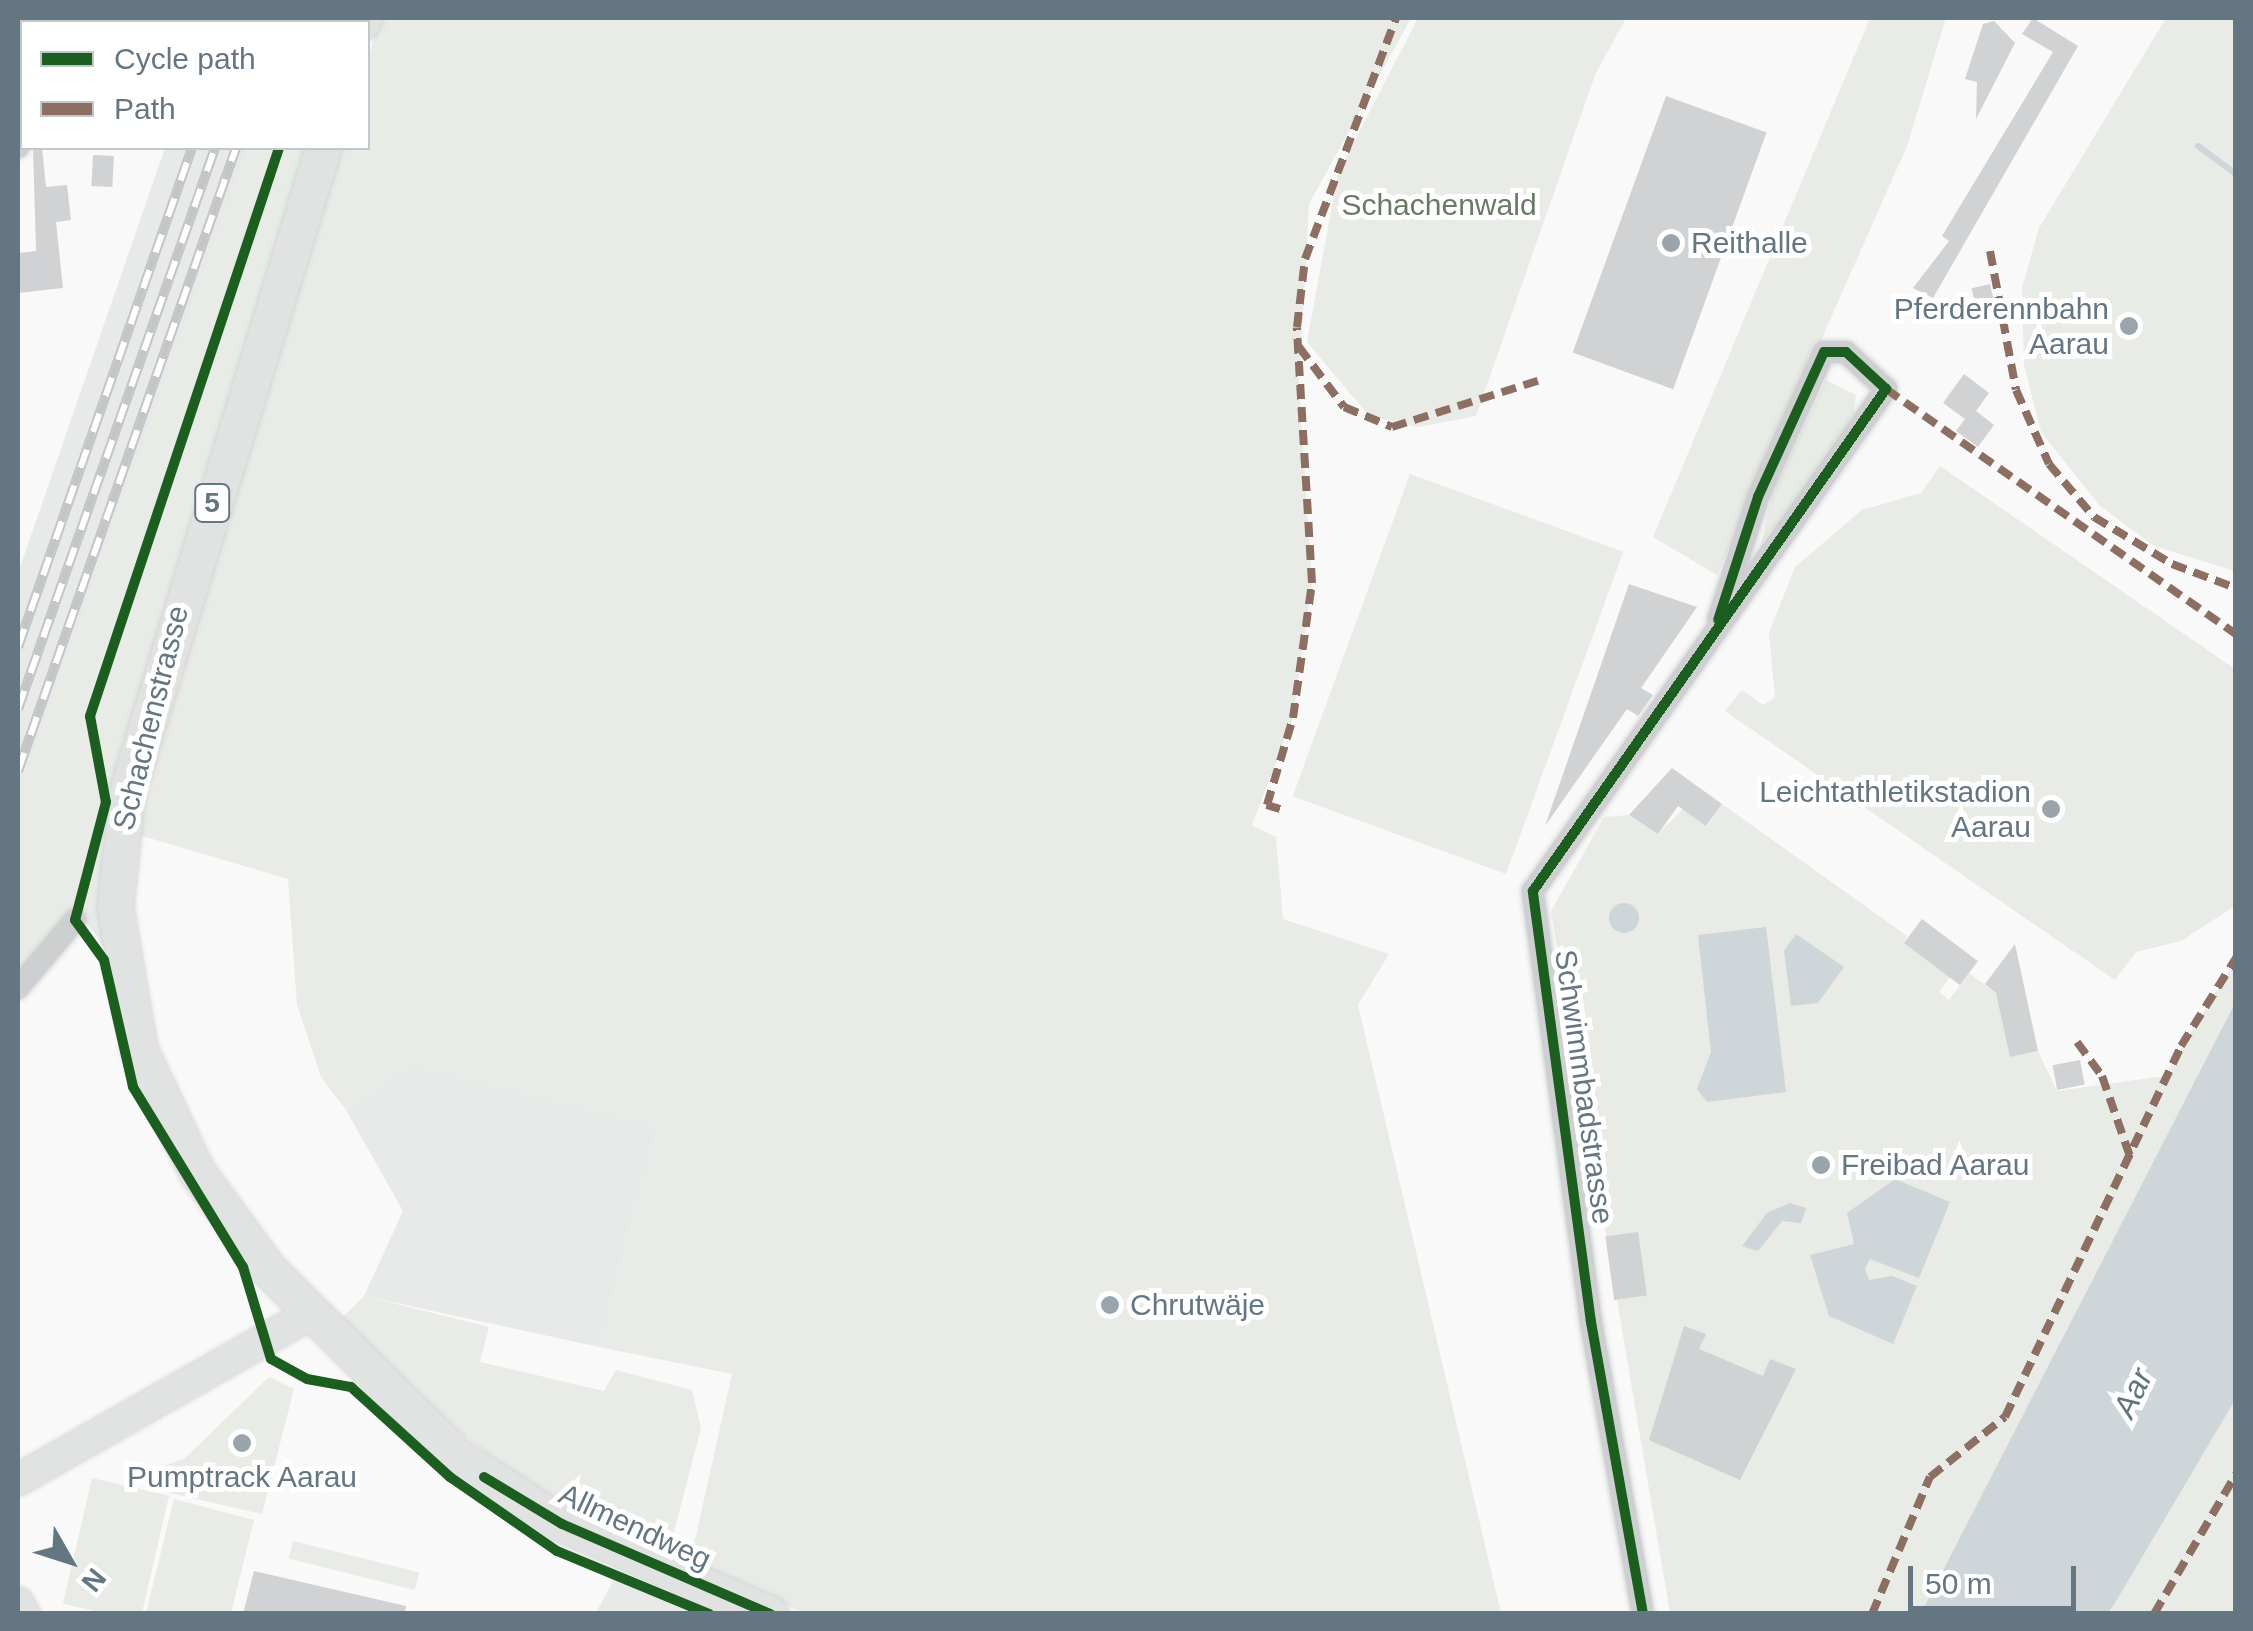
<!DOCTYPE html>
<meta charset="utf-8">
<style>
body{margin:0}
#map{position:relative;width:2253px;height:1631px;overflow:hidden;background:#f9f9f9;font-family:Arial,sans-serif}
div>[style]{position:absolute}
.built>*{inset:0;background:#e8e9e9}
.green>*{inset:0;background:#e8ebe6;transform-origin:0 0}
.water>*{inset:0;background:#ced6d9}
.round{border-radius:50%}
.stream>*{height:6px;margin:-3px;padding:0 3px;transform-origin:3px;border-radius:3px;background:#ced6d9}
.building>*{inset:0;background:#d0d2d3;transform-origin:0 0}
.roads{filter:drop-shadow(0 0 2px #d5d6d7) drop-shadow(0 0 2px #d5d6d7)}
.street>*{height:22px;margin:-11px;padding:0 11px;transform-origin:11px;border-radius:11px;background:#cecfd0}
.secondary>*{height:30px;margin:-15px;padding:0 15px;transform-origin:15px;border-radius:15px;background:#e1e2e2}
.primary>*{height:35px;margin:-17.5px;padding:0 17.5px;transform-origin:17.5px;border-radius:17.5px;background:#e1e2e2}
.rail>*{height:10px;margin-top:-5px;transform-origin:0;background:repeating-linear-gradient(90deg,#fff 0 19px,#c3c5c6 0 38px);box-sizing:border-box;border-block:2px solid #c3c5c6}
.quiet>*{height:8px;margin-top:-4px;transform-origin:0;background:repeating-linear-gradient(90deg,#8d6e63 0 15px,transparent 0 23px)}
.cycleway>*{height:10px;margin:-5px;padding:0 5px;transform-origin:5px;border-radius:5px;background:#1b5e20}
.dots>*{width:28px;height:28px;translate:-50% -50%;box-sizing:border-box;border:5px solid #fff;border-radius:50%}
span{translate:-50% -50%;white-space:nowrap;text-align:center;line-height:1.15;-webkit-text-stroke:10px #fff;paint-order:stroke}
.shield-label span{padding:2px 8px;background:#fff;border:2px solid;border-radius:8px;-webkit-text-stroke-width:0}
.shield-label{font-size:28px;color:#657683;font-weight:700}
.park-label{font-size:30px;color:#687a64}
.poi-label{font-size:30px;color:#657683}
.left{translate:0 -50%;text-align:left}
.right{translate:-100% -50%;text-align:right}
.street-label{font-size:30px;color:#657683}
.water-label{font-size:32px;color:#60757c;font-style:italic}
.frame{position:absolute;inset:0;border:20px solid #657683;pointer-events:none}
.legend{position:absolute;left:20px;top:20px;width:350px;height:130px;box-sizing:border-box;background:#fff;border:2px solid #c1c8cd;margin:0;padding:12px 18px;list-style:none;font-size:30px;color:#657683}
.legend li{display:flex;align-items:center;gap:20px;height:50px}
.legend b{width:50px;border:2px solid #c1c8cd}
.north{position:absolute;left:20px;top:1511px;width:100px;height:100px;-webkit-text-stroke:8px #fff;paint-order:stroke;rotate:129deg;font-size:28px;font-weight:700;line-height:40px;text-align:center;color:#657683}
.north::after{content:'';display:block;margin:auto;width:35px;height:45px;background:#657683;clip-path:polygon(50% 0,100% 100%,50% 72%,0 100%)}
.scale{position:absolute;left:1908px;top:1566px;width:168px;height:45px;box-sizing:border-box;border:5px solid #657683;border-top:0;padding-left:12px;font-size:30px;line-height:35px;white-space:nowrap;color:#657683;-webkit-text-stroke:8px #fff;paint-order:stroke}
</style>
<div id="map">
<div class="built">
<div style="clip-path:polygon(165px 148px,249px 148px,18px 798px,18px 573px)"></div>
<div style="clip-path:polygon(410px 1065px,657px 1126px,599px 1347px,364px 1296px,403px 1211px,346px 1110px)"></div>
<div style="clip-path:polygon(614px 1579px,697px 1613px,596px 1613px)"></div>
</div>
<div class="green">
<div style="clip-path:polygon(380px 18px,1411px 18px,1309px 204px,1299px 384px,1312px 583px,1293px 718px,1252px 825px,1276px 837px,1283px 919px,1389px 954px,1358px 1005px,1501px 1613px,805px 1613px,689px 1567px,732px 1374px,599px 1347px,657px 1126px,410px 1065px,346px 1110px,321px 1077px,297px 1005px,288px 879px,132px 833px,340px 148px,368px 148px,368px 59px)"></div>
<div style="clip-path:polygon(1418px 18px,1626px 18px,1595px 75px,1476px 416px,1418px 427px,1369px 416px,1307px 342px,1338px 173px)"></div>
<div style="clip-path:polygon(1870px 18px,1946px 18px,1907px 146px,1717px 575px,1653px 537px)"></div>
<div style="clip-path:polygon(2166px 18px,2235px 18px,2235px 571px,2154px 546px,2099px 505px,2041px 432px,2024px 365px,2022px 288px,2039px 228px)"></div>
<div style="clip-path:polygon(249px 148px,312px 148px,237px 385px,106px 950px,82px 916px,18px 977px,18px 798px)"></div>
<div style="clip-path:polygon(1826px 380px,1856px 395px,1854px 414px,1761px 545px,1772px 493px)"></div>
<div style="clip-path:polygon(1940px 466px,2235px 669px,2235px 906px,2181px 941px,2136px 952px,2115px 980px,1725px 711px,1742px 690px,1763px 705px,1775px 698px,1769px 633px,1795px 567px,1862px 510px,1921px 493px)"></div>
<div style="left:1410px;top:474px;width:227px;height:343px;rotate:20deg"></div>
<div style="clip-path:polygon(1722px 804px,1907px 936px,1904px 943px,1950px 977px,1939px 992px,1949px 1000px,1969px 973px,2007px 1001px,2001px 1013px,2010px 1057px,2038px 1051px,2057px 1091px,2164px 1076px,2235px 961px,2235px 1003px,1921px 1613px,1670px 1613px,1551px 911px,1604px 817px,1629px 815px,1658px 834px,1683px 809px,1707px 826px)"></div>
<div style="clip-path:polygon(364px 1296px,489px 1327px,480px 1362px,604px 1391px,616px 1370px,692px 1390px,701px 1428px,668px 1555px,541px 1495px,449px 1424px,340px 1320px)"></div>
<div style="clip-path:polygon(269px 1377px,294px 1389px,262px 1514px,144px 1487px,151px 1470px,184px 1459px)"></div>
<div style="clip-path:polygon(2235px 1400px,2235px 1613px,2110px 1614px,2125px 1579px)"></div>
<div style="left:92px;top:1478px;width:79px;height:129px;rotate:13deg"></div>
<div style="clip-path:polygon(174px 1499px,254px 1520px,231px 1613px,146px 1613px)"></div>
<div style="left:293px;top:1541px;width:130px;height:18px;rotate:14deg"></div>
</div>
<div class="water">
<div class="round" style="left:1609px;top:903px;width:30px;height:30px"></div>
<div style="clip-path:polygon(1766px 927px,1786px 1092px,1707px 1102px,1697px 1089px,1711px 1052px,1698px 935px)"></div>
<div style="clip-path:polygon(1796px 934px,1844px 967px,1818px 1003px,1791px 1006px,1784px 951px)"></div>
<div style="clip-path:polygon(2235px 1003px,2235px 1400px,2109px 1613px,1921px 1613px)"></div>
<div style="clip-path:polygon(1895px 1179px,1950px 1202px,1919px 1278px,1870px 1259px,1865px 1269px,1869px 1280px,1892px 1276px,1917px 1286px,1893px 1344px,1829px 1316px,1810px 1255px,1854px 1244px,1847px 1213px)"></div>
<div style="clip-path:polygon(1790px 1203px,1806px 1208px,1801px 1223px,1782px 1221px,1758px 1251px,1742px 1246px,1767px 1213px)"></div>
</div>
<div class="stream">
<div style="left:2198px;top:146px;width:47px;rotate:36.4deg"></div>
</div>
<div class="building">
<div style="clip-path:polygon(2033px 18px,2078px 46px,1933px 298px,1913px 288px,1949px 241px,1942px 236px,2053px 52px,2022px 34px)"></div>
<div style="clip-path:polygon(1994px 21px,2015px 43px,1976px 119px,1977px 82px,1965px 79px,1983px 24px)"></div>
<div style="left:1666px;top:96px;width:107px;height:273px;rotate:20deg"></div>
<div style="clip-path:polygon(33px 148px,42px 148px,46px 187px,67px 185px,71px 220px,56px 222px,63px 288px,18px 293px,18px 253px,36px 251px)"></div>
<div style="left:93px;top:155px;width:21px;height:31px;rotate:3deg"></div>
<div style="left:1990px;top:284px;width:35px;height:19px;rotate:77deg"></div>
<div style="clip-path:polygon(1964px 374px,1989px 393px,1976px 411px,1994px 425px,1978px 447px,1956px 431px,1965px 419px,1943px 403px)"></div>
<div style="clip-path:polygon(1629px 584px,1697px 607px,1641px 688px,1653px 695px,1638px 716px,1627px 709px,1545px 826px)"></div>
<div style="clip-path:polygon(1672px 768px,1722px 804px,1706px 826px,1678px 806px,1658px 834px,1629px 815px)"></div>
<div style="left:1922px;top:919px;width:70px;height:30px;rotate:37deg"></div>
<div style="clip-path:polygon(2015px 944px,2038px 1051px,2010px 1057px,1996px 993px,1985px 984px)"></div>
<div style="left:2080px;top:1060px;width:25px;height:28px;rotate:79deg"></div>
<div style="left:1638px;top:1232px;width:64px;height:33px;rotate:82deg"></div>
<div style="clip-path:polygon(1684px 1326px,1706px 1334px,1699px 1349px,1763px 1376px,1770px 1359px,1796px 1369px,1740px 1480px,1649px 1440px)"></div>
<div style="clip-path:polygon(254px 1571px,406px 1606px,405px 1614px,243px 1614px)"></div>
</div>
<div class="roads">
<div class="street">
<div style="left:60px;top:22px;width:4px;rotate:-76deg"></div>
<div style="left:18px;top:147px;width:16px;rotate:-75deg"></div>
<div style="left:18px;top:988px;width:89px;rotate:-50deg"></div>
<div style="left:1643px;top:1614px;width:297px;rotate:-100.1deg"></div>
<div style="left:1591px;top:1322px;width:435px;rotate:-97.7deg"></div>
<div style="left:1533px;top:891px;width:614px;rotate:-54.89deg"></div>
<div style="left:1886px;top:389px;width:54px;rotate:-137.2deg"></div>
<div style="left:1846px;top:352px;width:22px;rotate:180deg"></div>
<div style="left:1824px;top:352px;width:159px;rotate:114.5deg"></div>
<div style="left:1758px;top:497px;width:129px;rotate:108deg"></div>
</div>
<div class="secondary">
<div style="left:18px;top:1480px;width:335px;rotate:-29.6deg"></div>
<div style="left:18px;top:1603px;width:13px;rotate:61deg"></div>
</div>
<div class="primary">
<div style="left:362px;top:22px;width:4px;rotate:-63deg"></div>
<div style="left:323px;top:148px;width:672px;rotate:106.95deg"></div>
<div style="left:127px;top:791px;width:117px;rotate:95.9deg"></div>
<div style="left:115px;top:907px;width:144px;rotate:80.4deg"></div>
<div style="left:139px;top:1049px;width:136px;rotate:64.8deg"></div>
<div style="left:197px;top:1172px;width:120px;rotate:53.8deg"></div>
<div style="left:268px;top:1269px;width:264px;rotate:44.7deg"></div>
<div style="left:456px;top:1455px;width:126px;rotate:33.1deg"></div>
<div style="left:562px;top:1524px;width:227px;rotate:23.4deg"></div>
</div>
</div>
<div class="rail">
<div style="left:236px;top:22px;width:4px;rotate:-63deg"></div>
<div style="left:258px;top:22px;width:4px;rotate:-63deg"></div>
<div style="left:278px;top:22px;width:4px;rotate:-76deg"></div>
<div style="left:18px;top:647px;width:528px;rotate:-70.78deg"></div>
<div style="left:18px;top:709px;width:595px;rotate:-70.65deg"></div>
<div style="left:18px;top:771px;width:660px;rotate:-70.71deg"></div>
</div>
<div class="quiet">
<div style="left:1990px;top:251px;width:141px;rotate:79.4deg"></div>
<div style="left:2016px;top:390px;width:81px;rotate:66deg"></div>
<div style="left:2049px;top:464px;width:70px;rotate:49.7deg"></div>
<div style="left:2094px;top:517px;width:91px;rotate:31.1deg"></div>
<div style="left:2172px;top:564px;width:68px;rotate:20.6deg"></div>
<div style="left:1299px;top:347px;width:75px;rotate:53.1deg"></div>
<div style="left:1344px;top:407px;width:52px;rotate:22.6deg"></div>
<div style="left:1392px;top:427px;width:158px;rotate:-17.6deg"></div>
<div style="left:1886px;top:389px;width:427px;rotate:35deg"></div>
<div style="left:1280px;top:809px;width:14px;rotate:-163deg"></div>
<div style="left:1267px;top:805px;width:91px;rotate:-73.4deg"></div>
<div style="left:1293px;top:718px;width:136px;rotate:-82deg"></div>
<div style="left:1312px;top:583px;width:256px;rotate:-93.4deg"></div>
<div style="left:1297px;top:327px;width:68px;rotate:-83.3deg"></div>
<div style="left:1305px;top:259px;width:258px;rotate:-69.3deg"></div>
<div style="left:2077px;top:1042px;width:42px;rotate:53.7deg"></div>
<div style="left:2102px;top:1076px;width:91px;rotate:70.8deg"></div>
<div style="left:1872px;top:1614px;width:149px;rotate:-67.1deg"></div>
<div style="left:1930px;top:1477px;width:96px;rotate:-38.7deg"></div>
<div style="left:2005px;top:1417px;width:411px;rotate:-64.6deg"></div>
<div style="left:2181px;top:1046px;width:104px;rotate:-58deg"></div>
<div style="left:2154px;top:1614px;width:162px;rotate:-59.6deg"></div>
</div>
<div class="cycleway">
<div style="left:279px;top:148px;width:599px;rotate:108.4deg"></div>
<div style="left:90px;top:716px;width:87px;rotate:79.5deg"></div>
<div style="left:106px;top:802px;width:122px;rotate:104.7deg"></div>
<div style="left:75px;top:920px;width:49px;rotate:54.1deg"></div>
<div style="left:104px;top:960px;width:130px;rotate:77.1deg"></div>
<div style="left:133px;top:1087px;width:211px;rotate:58.6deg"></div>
<div style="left:243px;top:1267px;width:96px;rotate:73.1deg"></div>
<div style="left:271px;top:1359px;width:41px;rotate:29.1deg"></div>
<div style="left:307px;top:1379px;width:45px;rotate:10.3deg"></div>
<div style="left:351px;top:1387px;width:134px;rotate:42.3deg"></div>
<div style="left:450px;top:1477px;width:130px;rotate:34.7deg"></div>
<div style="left:557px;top:1551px;width:165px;rotate:22.5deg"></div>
<div style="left:484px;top:1477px;width:91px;rotate:31.1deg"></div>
<div style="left:562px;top:1524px;width:227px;rotate:23.4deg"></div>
<div style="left:1643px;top:1614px;width:297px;rotate:-100.1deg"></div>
<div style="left:1591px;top:1322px;width:435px;rotate:-97.7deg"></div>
<div style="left:1533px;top:891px;width:614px;rotate:-54.89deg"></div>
<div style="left:1886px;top:389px;width:54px;rotate:-137.2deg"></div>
<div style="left:1846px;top:352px;width:22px;rotate:180deg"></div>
<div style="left:1824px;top:352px;width:159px;rotate:114.5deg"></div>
<div style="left:1758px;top:497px;width:129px;rotate:108deg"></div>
</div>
<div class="dots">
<div style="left:1671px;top:243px;background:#99a4ac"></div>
<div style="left:2129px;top:326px;background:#99a4ac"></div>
<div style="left:2051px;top:809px;background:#99a4ac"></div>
<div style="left:1821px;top:1165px;background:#99a4ac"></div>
<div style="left:1110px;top:1305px;background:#99a4ac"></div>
<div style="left:242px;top:1443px;background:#99a4ac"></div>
</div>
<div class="shield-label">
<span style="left:212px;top:503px">5</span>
</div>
<div class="park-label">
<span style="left:1439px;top:205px">Schachenwald</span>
</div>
<div class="poi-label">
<span class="left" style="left:1691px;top:243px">Reithalle</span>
<span class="right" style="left:2109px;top:326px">Pferderennbahn<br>Aarau</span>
<span class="right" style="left:2031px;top:809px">Leichtathletikstadion<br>Aarau</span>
<span class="left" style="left:1841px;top:1165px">Freibad Aarau</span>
<span class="left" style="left:1130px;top:1305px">Chrutwäje</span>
<span style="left:242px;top:1477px">Pumptrack Aarau</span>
</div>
<div class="street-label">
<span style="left:151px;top:718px;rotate:-76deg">Schachenstrasse</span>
<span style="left:1584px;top:1087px;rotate:82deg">Schwimmbadstrasse</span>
<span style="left:635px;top:1527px;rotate:25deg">Allmendweg</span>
</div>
<div class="water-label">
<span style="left:2133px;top:1393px;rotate:-65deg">Aar</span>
</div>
<div class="frame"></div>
<ul class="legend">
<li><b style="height:12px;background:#1b5e20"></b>Cycle path</li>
<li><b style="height:12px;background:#8d6e63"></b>Path</li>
</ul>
<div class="north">N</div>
<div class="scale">50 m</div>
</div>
